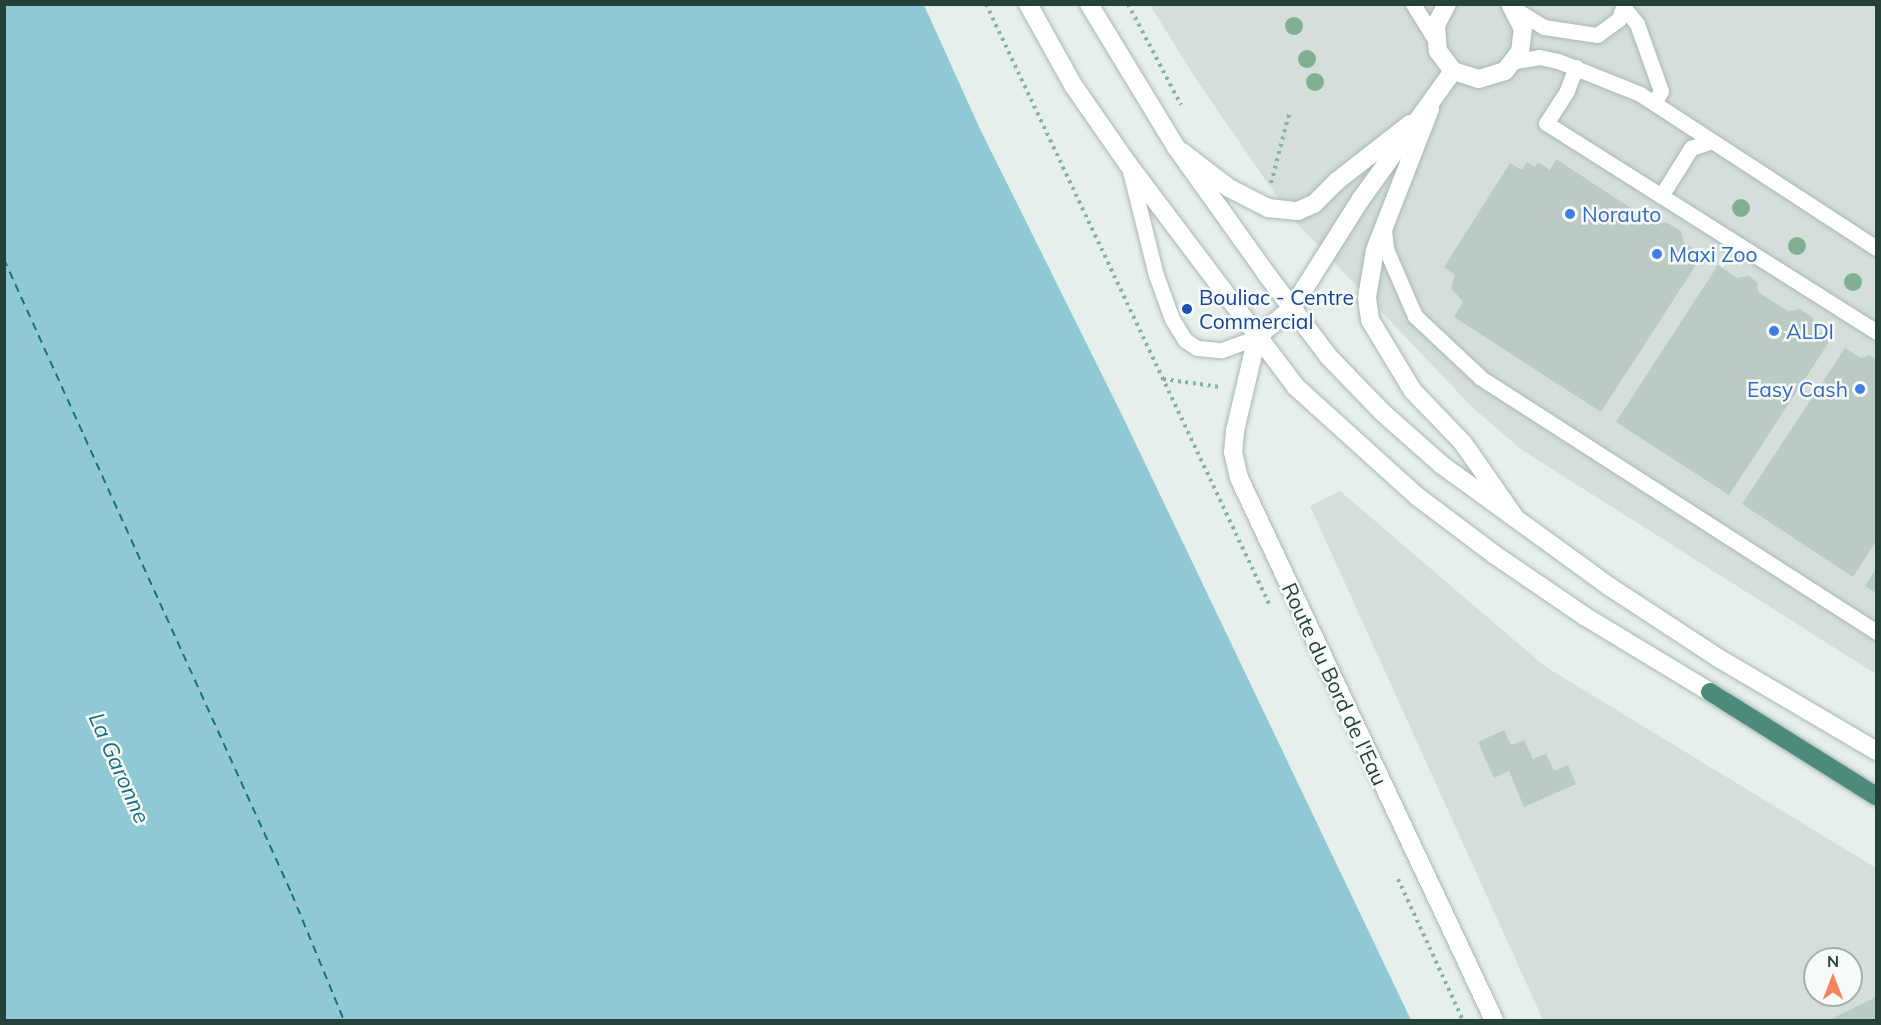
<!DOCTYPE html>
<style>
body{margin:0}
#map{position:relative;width:1881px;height:1025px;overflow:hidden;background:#e6efeb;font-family:Mulish,sans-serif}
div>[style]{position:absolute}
.built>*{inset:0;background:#d4dfda}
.water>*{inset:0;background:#8ec9d4}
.ferry>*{height:1.5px;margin-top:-0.75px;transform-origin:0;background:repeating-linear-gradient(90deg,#1c6f80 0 8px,transparent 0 14px)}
.building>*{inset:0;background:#bbcac4}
.path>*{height:4px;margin-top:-2px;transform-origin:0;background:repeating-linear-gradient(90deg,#86b3a5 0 3px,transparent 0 7.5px)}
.roads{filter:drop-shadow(0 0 2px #a8b8b2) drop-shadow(0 0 2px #a8b8b2)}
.service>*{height:15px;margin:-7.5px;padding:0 7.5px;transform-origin:7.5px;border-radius:7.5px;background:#fff}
.minor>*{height:18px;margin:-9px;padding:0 9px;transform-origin:9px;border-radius:9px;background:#fff}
.tertiary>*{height:18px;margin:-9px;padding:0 9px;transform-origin:9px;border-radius:9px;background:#fff}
.secondary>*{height:18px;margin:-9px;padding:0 9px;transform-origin:9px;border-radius:9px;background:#fff}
.trunk>*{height:18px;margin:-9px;padding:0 9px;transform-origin:9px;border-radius:9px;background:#4c8a7c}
.trees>*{width:18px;height:18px;margin:-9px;border-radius:50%;background:#80af93}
.dots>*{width:16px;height:16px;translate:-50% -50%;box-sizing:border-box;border:3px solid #f7fbf9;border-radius:50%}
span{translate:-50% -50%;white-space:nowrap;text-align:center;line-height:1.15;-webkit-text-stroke:5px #f7fbf9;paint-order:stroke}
.shop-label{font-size:21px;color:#366cbe}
.left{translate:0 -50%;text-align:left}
.right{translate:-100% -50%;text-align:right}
.transit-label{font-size:21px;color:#164399}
.street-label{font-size:21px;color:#24423a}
.water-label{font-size:22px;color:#1c6f80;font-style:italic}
.frame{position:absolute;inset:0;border:6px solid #24423a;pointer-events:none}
.north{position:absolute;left:1803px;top:947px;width:60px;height:60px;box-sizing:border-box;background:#f7fbf9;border:2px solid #a3b1ad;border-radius:50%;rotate:0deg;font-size:16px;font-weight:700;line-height:24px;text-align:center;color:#24423a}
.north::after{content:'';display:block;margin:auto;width:21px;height:27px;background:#f4845f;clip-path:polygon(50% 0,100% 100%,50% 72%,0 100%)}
</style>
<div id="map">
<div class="built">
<div style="clip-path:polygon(1150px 5px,1876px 5px,1876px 674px,1522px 450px,1472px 407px,1291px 217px,1196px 79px)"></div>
<div style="clip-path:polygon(evenodd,1340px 491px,1546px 667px,1876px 868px,1876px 1020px,1543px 1020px,1310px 506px,1340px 491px,1815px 959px,1851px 959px,1851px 995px,1815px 995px,1815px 959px)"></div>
</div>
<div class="water">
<div style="clip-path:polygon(5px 4px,924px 5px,980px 129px,1121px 413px,1411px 1020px,5px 1020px)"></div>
</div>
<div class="ferry">
<div style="left:4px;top:259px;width:697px;rotate:65.6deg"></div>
<div style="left:292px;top:894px;width:136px;rotate:67.6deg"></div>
</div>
<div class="building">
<div style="clip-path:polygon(1556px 159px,1655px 224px,1666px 222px,1681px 231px,1684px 243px,1703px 254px,1601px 412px,1454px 317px,1463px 302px,1451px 288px,1455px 275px,1444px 267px,1510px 163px,1522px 170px,1527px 162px,1535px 167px,1538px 162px,1550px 170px)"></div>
<div style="clip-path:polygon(1718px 265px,1737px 278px,1749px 276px,1757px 282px,1758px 292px,1788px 311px,1800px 309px,1813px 318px,1815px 329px,1831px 339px,1729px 495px,1616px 422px)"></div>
<div style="clip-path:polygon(1845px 348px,1861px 358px,1870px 355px,1876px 360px,1876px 541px,1853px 577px,1742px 504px)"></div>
<div style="clip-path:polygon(1876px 569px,1876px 593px,1865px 586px)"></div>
<div style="clip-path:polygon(1504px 730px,1511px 745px,1524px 740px,1533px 759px,1546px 754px,1554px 771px,1568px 765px,1576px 784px,1524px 807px,1509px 771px,1494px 778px,1478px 742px)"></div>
<div style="clip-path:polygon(1876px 997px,1876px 1020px,1829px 1020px)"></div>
</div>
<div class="path">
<div style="left:986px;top:4px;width:666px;rotate:64.74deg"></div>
<div style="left:1128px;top:4px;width:114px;rotate:62.3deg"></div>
<div style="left:1271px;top:183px;width:75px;rotate:-75.4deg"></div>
<div style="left:1163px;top:379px;width:58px;rotate:8deg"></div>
<div style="left:1398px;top:879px;width:155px;rotate:65.3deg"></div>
</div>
<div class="roads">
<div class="service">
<div style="left:1413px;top:4px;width:40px;rotate:58deg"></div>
<div style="left:1514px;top:4px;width:5px;rotate:79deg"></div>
<div style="left:1515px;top:9px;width:34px;rotate:32deg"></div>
<div style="left:1544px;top:27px;width:54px;rotate:8.6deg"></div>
<div style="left:1597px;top:35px;width:27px;rotate:-36deg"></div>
<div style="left:1619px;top:19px;width:16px;rotate:-72deg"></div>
<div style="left:1625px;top:9px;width:19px;rotate:51deg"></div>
<div style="left:1637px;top:24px;width:71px;rotate:70.3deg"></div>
<div style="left:1661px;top:91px;width:14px;rotate:120deg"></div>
<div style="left:1515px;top:61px;width:24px;rotate:-9deg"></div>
<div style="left:1539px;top:57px;width:19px;rotate:12deg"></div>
<div style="left:1558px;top:61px;width:88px;rotate:21.9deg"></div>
<div style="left:1640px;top:94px;width:282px;rotate:33.1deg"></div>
<div style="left:1576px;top:67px;width:26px;rotate:111deg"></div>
<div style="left:1567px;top:91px;width:38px;rotate:123deg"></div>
<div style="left:1546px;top:123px;width:391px;rotate:32.3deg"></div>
<div style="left:1129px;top:167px;width:111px;rotate:76deg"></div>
<div style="left:1156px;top:275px;width:47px;rotate:70deg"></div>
<div style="left:1172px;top:319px;width:25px;rotate:58deg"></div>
<div style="left:1185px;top:340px;width:14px;rotate:34deg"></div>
<div style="left:1197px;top:348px;width:25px;rotate:5deg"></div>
<div style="left:1222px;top:350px;width:37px;rotate:-20deg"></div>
<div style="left:1661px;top:196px;width:57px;rotate:-58deg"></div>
<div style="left:1691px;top:148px;width:22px;rotate:-18deg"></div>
<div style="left:1384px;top:229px;width:20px;rotate:84deg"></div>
<div style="left:1386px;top:249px;width:73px;rotate:66.6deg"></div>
<div style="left:1415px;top:316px;width:91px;rotate:43.2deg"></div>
<div style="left:1481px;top:378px;width:470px;rotate:32.7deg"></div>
</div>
<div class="minor">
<div style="left:1447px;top:4px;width:24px;rotate:118deg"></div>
<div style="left:1436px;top:25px;width:26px;rotate:86deg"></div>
<div style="left:1438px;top:51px;width:25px;rotate:53deg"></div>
<div style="left:1453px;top:71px;width:27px;rotate:17deg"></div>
<div style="left:1479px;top:79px;width:27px;rotate:-17deg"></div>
<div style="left:1505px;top:71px;width:24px;rotate:-52deg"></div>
<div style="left:1520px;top:52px;width:23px;rotate:-83deg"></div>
<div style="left:1523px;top:29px;width:28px;rotate:-117deg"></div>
<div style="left:1430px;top:109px;width:151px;rotate:111.3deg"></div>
<div style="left:1375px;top:250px;width:49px;rotate:99.5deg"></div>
<div style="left:1367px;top:298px;width:22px;rotate:82deg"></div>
<div style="left:1370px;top:320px;width:83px;rotate:58.8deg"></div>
<div style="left:1413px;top:391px;width:72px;rotate:46.1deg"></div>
<div style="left:1463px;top:443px;width:89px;rotate:55.1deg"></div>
<div style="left:1182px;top:152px;width:59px;rotate:37.5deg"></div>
<div style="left:1229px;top:188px;width:44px;rotate:27.1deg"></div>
<div style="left:1268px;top:208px;width:30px;rotate:6deg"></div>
<div style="left:1298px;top:211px;width:17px;rotate:-24deg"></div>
<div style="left:1314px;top:204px;width:33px;rotate:-45deg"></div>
<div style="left:1337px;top:181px;width:93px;rotate:-38deg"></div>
<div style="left:1257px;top:337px;width:45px;rotate:-39.6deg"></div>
<div style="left:1292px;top:308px;width:129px;rotate:-57.7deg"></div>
<div style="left:1361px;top:199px;width:158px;rotate:-54.3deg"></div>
</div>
<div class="tertiary">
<div style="left:1257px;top:337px;width:97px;rotate:103.2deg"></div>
<div style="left:1235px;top:431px;width:21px;rotate:95deg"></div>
<div style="left:1233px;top:452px;width:27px;rotate:77deg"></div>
<div style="left:1239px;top:478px;width:599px;rotate:64.8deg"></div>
</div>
<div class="secondary">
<div style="left:1028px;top:4px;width:93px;rotate:60.9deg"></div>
<div style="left:1073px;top:85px;width:96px;rotate:55.2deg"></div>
<div style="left:1128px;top:164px;width:278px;rotate:53deg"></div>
<div style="left:1295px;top:386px;width:166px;rotate:42.1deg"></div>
<div style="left:1418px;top:497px;width:96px;rotate:37deg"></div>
<div style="left:1495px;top:555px;width:110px;rotate:34.3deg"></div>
<div style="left:1586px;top:617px;width:160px;rotate:31.2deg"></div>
<div style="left:1089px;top:4px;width:167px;rotate:58.7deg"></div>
<div style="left:1176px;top:147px;width:153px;rotate:54.5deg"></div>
<div style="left:1265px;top:272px;width:105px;rotate:53.1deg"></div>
<div style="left:1328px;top:356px;width:78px;rotate:46deg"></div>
<div style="left:1382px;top:412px;width:80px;rotate:41.5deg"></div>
<div style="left:1442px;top:465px;width:208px;rotate:36deg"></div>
<div style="left:1610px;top:587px;width:131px;rotate:33.2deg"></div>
<div style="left:1720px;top:659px;width:181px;rotate:30.5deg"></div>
</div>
<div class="trunk">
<div style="left:1710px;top:692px;width:196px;rotate:32.1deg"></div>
</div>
</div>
<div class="trees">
<div style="left:1294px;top:26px"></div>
<div style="left:1307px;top:59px"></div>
<div style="left:1315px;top:82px"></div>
<div style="left:1741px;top:208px"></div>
<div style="left:1797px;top:246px"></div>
<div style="left:1853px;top:282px"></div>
</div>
<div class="dots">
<div style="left:1570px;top:214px;background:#3f7fe0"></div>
<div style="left:1657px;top:254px;background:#3f7fe0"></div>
<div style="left:1187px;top:309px;background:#1a4fb4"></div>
<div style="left:1774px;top:331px;background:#3f7fe0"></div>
<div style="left:1860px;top:389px;background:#3f7fe0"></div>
</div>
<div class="shop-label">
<span class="left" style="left:1582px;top:214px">Norauto</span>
<span class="left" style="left:1669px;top:254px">Maxi Zoo</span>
<span class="left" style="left:1786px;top:331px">ALDI</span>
<span class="right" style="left:1848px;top:389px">Easy Cash</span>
</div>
<div class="transit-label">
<span class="left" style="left:1199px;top:309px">Bouliac - Centre<br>Commercial</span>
</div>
<div class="street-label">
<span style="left:1335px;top:684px;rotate:65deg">Route du Bord de l'Eau</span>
</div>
<div class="water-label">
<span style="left:119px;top:768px;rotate:66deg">La Garonne</span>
</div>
<div class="frame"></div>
<div class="north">N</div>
</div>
